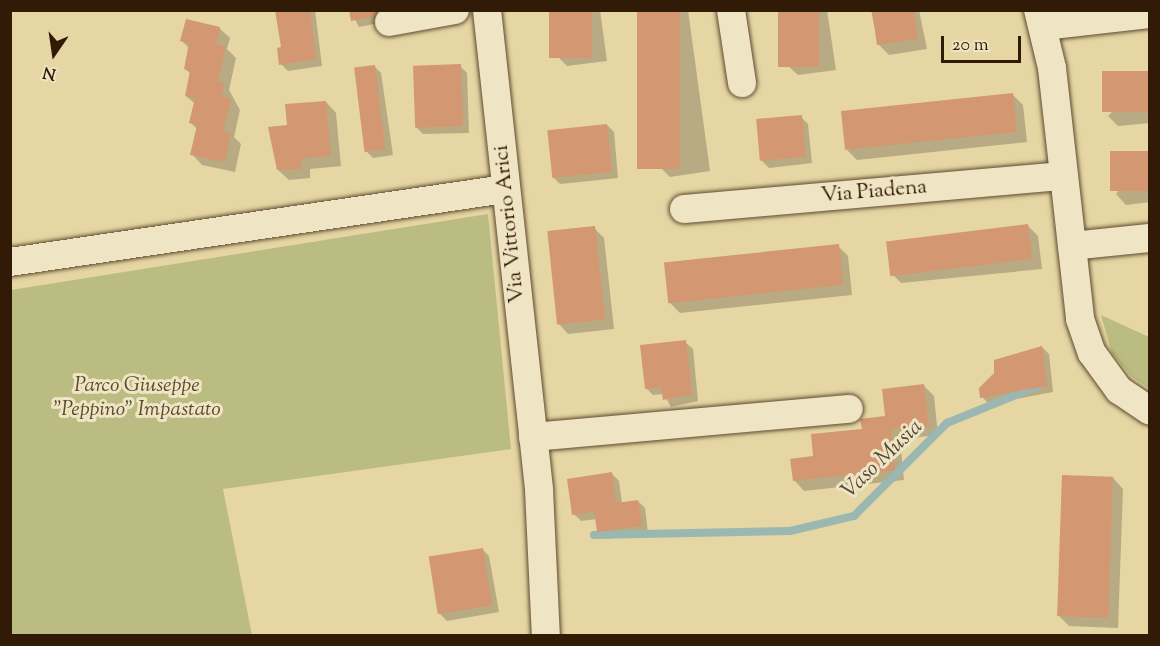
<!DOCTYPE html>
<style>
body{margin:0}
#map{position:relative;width:1160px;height:646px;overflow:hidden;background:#e6d6a4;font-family:"Sorts Mill Goudy",serif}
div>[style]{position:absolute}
.green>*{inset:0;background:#bbbc81}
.shadow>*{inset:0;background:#0003}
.stream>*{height:8px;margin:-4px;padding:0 4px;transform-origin:4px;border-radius:4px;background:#9ab7b1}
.building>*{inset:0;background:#d39772;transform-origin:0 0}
.roads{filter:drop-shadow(0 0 2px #5f4a2e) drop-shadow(0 0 2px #5f4a2e)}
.street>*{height:28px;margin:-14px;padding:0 14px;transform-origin:14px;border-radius:14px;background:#efe4c4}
span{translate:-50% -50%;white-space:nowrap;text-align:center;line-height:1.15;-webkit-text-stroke:6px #efe4c4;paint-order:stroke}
.street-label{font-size:21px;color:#321b06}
.park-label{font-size:21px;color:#5b4b2b;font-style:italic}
.water-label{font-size:22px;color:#514a39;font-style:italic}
.frame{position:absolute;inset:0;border:12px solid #321b06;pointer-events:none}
.north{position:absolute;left:24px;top:24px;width:60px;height:60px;-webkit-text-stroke:4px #efe4c4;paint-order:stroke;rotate:193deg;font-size:16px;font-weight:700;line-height:24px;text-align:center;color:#321b06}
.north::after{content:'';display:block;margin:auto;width:21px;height:27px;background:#321b06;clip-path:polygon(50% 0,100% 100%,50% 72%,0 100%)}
.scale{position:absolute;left:941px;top:36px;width:80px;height:27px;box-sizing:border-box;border:3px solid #321b06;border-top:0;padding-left:8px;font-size:18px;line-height:21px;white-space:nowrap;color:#321b06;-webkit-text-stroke:4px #efe4c4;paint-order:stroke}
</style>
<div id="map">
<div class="green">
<div style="clip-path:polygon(488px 214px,511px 449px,223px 489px,252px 635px,11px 635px,11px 290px)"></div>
<div style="clip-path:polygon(1101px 315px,1149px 337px,1149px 388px,1132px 377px,1112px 353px)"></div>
</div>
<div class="shadow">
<div style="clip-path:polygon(277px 10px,315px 10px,322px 66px,288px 71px,281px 64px,283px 48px)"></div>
<div style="clip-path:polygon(350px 10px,424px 14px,359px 27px)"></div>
<div style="clip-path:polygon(550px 10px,600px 10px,607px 61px,567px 66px,557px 56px)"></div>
<div style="clip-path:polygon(639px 10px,688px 10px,710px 171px,670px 177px,660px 167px)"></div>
<div style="clip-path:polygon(780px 10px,827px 10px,836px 70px,798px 75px,787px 65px)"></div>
<div style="clip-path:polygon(871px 10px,919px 10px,927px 49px,889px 55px,878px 44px)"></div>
<div style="clip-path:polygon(219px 28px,230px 38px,227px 49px,236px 58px,229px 90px,240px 110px,234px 137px,241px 144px,235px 172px,202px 165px,192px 154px,198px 130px,191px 123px,195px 104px,186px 96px,191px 74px,185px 69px,190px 49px,182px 41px)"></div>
<div style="clip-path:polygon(374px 66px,381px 73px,393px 155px,373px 158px,366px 151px)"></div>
<div style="clip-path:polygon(460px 66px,467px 73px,469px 133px,423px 134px,416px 127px)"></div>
<div style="clip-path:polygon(1150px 72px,1150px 123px,1118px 126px,1108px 116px)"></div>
<div style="clip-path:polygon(1013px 95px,1023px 105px,1027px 142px,857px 160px,847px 150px)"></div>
<div style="clip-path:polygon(326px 102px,336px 113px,341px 166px,310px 169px,310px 178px,289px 180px,278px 170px,288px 126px)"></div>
<div style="clip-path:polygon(801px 117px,808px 124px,812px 163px,769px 168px,762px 161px)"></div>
<div style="clip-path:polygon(607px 125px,614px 132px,618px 178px,560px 184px,553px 177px)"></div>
<div style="clip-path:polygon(1150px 152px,1150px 202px,1126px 205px,1116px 194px)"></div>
<div style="clip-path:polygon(1028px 226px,1038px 236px,1042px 269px,901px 283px,891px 273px)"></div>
<div style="clip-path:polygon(594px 228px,604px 238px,614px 329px,568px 334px,558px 323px)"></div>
<div style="clip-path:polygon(838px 246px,848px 256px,852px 295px,680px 313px,669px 302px)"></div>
<div style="clip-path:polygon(685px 342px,693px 349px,698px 401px,671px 407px,664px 394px,653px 395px,646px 388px)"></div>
<div style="clip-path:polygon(1042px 347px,1049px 354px,1053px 392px,989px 404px,982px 397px)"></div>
<div style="clip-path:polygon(924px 386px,934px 396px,938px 435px,900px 439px,904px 480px,804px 491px,794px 480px,815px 458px,887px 418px)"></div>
<div style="clip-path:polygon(612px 474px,619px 481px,622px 503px,638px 501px,645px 508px,648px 533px,606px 539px,599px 532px,597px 519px,581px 521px,574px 514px)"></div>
<div style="clip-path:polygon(1113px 478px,1123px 489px,1118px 628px,1069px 626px,1059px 616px)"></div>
<div style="clip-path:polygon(482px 549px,489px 556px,499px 612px,447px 621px,440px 614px)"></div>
</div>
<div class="stream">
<div style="left:594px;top:535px;width:196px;rotate:-1.2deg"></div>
<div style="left:790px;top:531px;width:66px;rotate:-13.2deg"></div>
<div style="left:854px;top:516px;width:132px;rotate:-45deg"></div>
<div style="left:947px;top:423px;width:98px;rotate:-22.1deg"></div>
</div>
<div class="building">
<div style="clip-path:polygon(275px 10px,310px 10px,316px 59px,279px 65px,277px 48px,281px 47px)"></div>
<div style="clip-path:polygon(349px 10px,397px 10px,397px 12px,351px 21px)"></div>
<div style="left:549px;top:10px;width:43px;height:48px"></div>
<div style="left:637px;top:10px;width:43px;height:159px"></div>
<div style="left:778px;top:10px;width:41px;height:57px"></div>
<div style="clip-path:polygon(872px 10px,914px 10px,918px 39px,877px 45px)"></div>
<div style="clip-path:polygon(186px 19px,220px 27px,216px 44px,226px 46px,218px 82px,224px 83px,222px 97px,231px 98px,223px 131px,231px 133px,225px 162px,190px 155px,197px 125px,189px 123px,195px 98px,185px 96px,190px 71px,184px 69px,189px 43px,180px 41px)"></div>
<div style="left:461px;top:64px;width:62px;height:48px;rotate:88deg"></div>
<div style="left:375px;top:65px;width:85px;height:21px;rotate:83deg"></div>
<div style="left:1150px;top:71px;width:41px;height:48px;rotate:90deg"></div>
<div style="left:1013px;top:93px;width:39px;height:173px;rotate:84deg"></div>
<div style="clip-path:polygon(326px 101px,331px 156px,300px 159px,301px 169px,277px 170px,268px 127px,287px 125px,285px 104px)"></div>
<div style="left:802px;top:115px;width:42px;height:46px;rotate:85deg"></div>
<div style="left:607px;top:124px;width:48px;height:60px;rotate:84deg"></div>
<div style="left:1150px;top:151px;width:40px;height:40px;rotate:90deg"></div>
<div style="left:1028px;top:224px;width:35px;height:143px;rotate:83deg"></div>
<div style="left:595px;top:226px;width:94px;height:48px;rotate:84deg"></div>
<div style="left:839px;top:244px;width:41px;height:176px;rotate:84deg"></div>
<div style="clip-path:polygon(686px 340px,692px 394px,663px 400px,661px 387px,645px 389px,640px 345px)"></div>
<div style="clip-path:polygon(1042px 346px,1047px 386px,980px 398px,979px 388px,994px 373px,994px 360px)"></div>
<div style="clip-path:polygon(924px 384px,929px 426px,891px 429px,895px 470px,793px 481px,790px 459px,813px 456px,811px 434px,862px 429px,860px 419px,885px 416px,882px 389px)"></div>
<div style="clip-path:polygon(612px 472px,616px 503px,638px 500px,642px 526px,597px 532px,594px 511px,572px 515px,567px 479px)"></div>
<div style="left:1062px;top:475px;width:51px;height:141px;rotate:2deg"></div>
<div style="left:483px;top:548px;width:58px;height:55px;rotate:81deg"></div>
</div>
<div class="roads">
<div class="street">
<div style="left:487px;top:10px;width:483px;rotate:83.8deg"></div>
<div style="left:539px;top:490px;width:146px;rotate:87.3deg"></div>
<div style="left:731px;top:10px;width:74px;rotate:81.4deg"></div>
<div style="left:1038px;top:10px;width:60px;rotate:76.4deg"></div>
<div style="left:1052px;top:68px;width:253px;rotate:83.6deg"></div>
<div style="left:1080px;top:319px;width:36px;rotate:71deg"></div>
<div style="left:1092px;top:353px;width:46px;rotate:53.9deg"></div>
<div style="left:1119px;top:390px;width:37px;rotate:34deg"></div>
<div style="left:389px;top:22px;width:67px;rotate:-10.3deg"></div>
<div style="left:1044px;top:26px;width:107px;rotate:-6.5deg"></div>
<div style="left:684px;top:209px;width:381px;rotate:-5deg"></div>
<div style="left:1072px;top:246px;width:78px;rotate:-5.9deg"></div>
<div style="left:10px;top:262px;width:500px;rotate:-8.39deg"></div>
<div style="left:533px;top:437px;width:317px;rotate:-5.1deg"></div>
</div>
</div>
<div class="street-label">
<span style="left:874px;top:192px;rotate:-5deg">Via Piadena</span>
<span style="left:510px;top:224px;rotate:-96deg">Via Vittorio Arici</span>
</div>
<div class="park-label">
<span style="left:137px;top:398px">Parco Giuseppe<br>"Peppino" Impastato</span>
</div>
<div class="water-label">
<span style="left:883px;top:460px;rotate:-44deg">Vaso Musia</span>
</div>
<div class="frame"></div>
<div class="north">N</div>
<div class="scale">20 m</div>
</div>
